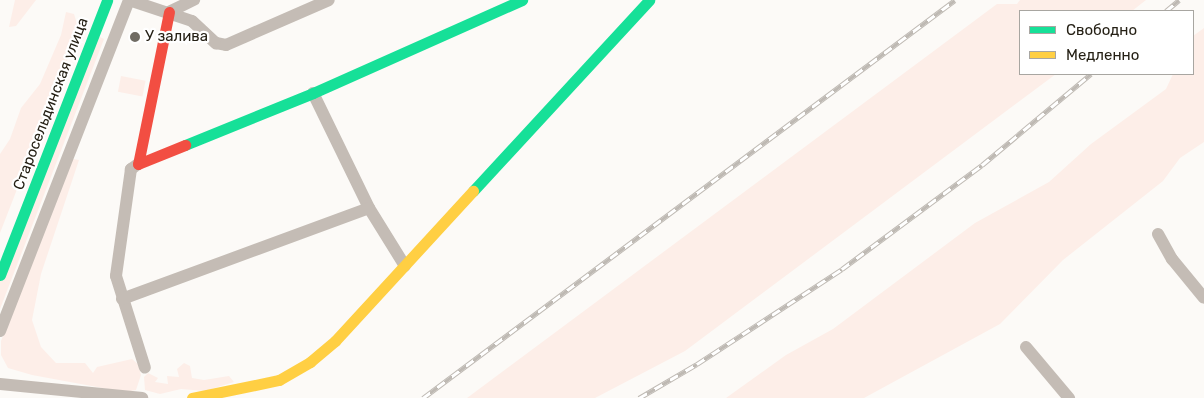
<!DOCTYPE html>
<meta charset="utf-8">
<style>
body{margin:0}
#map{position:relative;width:1204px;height:398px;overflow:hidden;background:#fcfaf7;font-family:Rubik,sans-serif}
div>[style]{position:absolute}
.green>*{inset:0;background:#fdeee8;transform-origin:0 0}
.street>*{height:12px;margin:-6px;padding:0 6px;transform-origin:6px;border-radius:6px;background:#c4bcb5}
.fast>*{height:11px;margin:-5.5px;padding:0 5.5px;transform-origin:5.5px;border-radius:5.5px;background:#16e098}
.slow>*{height:11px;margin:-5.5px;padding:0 5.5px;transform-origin:5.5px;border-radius:5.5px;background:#ffcf43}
.jam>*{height:11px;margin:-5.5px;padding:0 5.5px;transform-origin:5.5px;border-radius:5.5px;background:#f24e42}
.rail>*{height:5px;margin-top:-2.5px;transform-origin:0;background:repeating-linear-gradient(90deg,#fff 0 9px,#beb9b3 0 18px);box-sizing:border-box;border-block:1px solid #beb9b3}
.dots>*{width:14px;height:14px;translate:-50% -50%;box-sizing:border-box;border:2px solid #fff;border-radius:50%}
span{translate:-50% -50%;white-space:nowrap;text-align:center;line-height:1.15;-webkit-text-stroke:4.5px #fff;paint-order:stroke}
.poi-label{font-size:15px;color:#252015}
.left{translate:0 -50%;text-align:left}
.street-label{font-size:15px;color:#252015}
.legend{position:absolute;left:1019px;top:10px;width:175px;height:65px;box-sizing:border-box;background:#fff;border:1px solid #a8a6a1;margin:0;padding:6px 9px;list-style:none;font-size:15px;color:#252015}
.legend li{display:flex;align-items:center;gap:10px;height:25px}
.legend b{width:25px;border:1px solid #a8a6a1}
</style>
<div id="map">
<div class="green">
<div style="clip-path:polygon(15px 0,36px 0,16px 26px,9px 27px)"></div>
<div style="clip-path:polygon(1020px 0,1146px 0,1132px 11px,1020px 11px,1020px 74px,1056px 74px,685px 351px,595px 398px,467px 398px,997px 4px,1017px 4px)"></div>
<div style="clip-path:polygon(66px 12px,74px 14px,79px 30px,0 233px,0 154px,10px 139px,21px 108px,40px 84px,61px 35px)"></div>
<div style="clip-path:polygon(1204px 28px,1204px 142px,1180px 158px,1163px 181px,1063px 260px,1000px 324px,864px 398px,726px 398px,786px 355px,833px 329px,975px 223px,1049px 182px,1091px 144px,1166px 89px,1173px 74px,1193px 74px,1193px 36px)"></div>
<div style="clip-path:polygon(96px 35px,104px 39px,0 309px,0 281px)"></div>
<div style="left:121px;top:76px;width:25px;height:16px;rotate:11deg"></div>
<div style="clip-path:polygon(73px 159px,79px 160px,41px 274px,32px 320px,41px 347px,56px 363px,85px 363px,93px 373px,97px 367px,132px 359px,138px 364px,141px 375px,136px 390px,124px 392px,32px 375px,8px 368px,1px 355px,1px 341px)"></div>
<div style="clip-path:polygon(184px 363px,190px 366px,192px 378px,204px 380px,229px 376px,234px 382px,205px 391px,181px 389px,160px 394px,145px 390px,144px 377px,148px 373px,158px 378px,155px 382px,168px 384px,167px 376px,179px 377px,177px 369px)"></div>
</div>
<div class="street">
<div style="left:129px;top:0;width:66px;rotate:18.4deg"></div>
<div style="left:192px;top:21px;width:33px;rotate:43deg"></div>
<div style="left:216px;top:43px;width:10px;rotate:11deg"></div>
<div style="left:226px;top:45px;width:112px;rotate:-23.6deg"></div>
<div style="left:169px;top:12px;width:28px;rotate:-26deg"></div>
<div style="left:313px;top:93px;width:128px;rotate:64deg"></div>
<div style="left:369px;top:208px;width:68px;rotate:58.2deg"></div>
<div style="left:138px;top:164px;width:9px;rotate:144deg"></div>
<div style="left:131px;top:169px;width:108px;rotate:98deg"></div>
<div style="left:116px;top:276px;width:96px;rotate:72.5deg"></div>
<div style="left:1158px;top:234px;width:29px;rotate:61deg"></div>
<div style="left:1172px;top:259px;width:50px;rotate:50.6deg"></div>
<div style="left:122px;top:299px;width:263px;rotate:-20.2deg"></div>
<div style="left:0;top:331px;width:355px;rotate:-68.7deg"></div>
<div style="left:1026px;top:347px;width:67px;rotate:49.9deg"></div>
<div style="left:0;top:384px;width:143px;rotate:5.6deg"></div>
</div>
<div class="fast">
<div style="left:185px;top:145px;width:138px;rotate:-22.1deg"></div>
<div style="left:313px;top:93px;width:229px;rotate:-24deg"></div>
<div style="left:473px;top:191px;width:260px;rotate:-47.3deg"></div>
<div style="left:0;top:275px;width:295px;rotate:-68.7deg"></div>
</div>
<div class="slow">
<div style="left:192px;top:398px;width:89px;rotate:-11.7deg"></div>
<div style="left:279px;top:380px;width:36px;rotate:-30deg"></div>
<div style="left:310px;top:362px;width:33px;rotate:-40deg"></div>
<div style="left:335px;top:341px;width:204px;rotate:-47.4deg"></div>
</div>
<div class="jam">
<div style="left:169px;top:12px;width:155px;rotate:101.5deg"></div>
<div style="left:138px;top:164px;width:51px;rotate:-22deg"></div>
</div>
<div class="rail">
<div style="left:1166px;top:11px;width:17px;rotate:-40deg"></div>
<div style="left:423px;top:398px;width:664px;rotate:-36.8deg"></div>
<div style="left:639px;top:398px;width:67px;rotate:-30.4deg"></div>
<div style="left:697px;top:364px;width:173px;rotate:-33.2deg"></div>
<div style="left:842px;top:269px;width:174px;rotate:-36.6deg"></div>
<div style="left:982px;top:165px;width:142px;rotate:-39.9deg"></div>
</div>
<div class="dots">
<div style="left:135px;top:37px;background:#706c64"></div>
</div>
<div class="poi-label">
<span class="left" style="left:145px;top:37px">У залива</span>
</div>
<div class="street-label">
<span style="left:51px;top:104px;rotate:-69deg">Старосельдинская улица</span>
</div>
<ul class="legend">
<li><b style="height:6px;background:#16e098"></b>Свободно</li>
<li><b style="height:6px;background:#ffcf43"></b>Медленно</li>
</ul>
</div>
